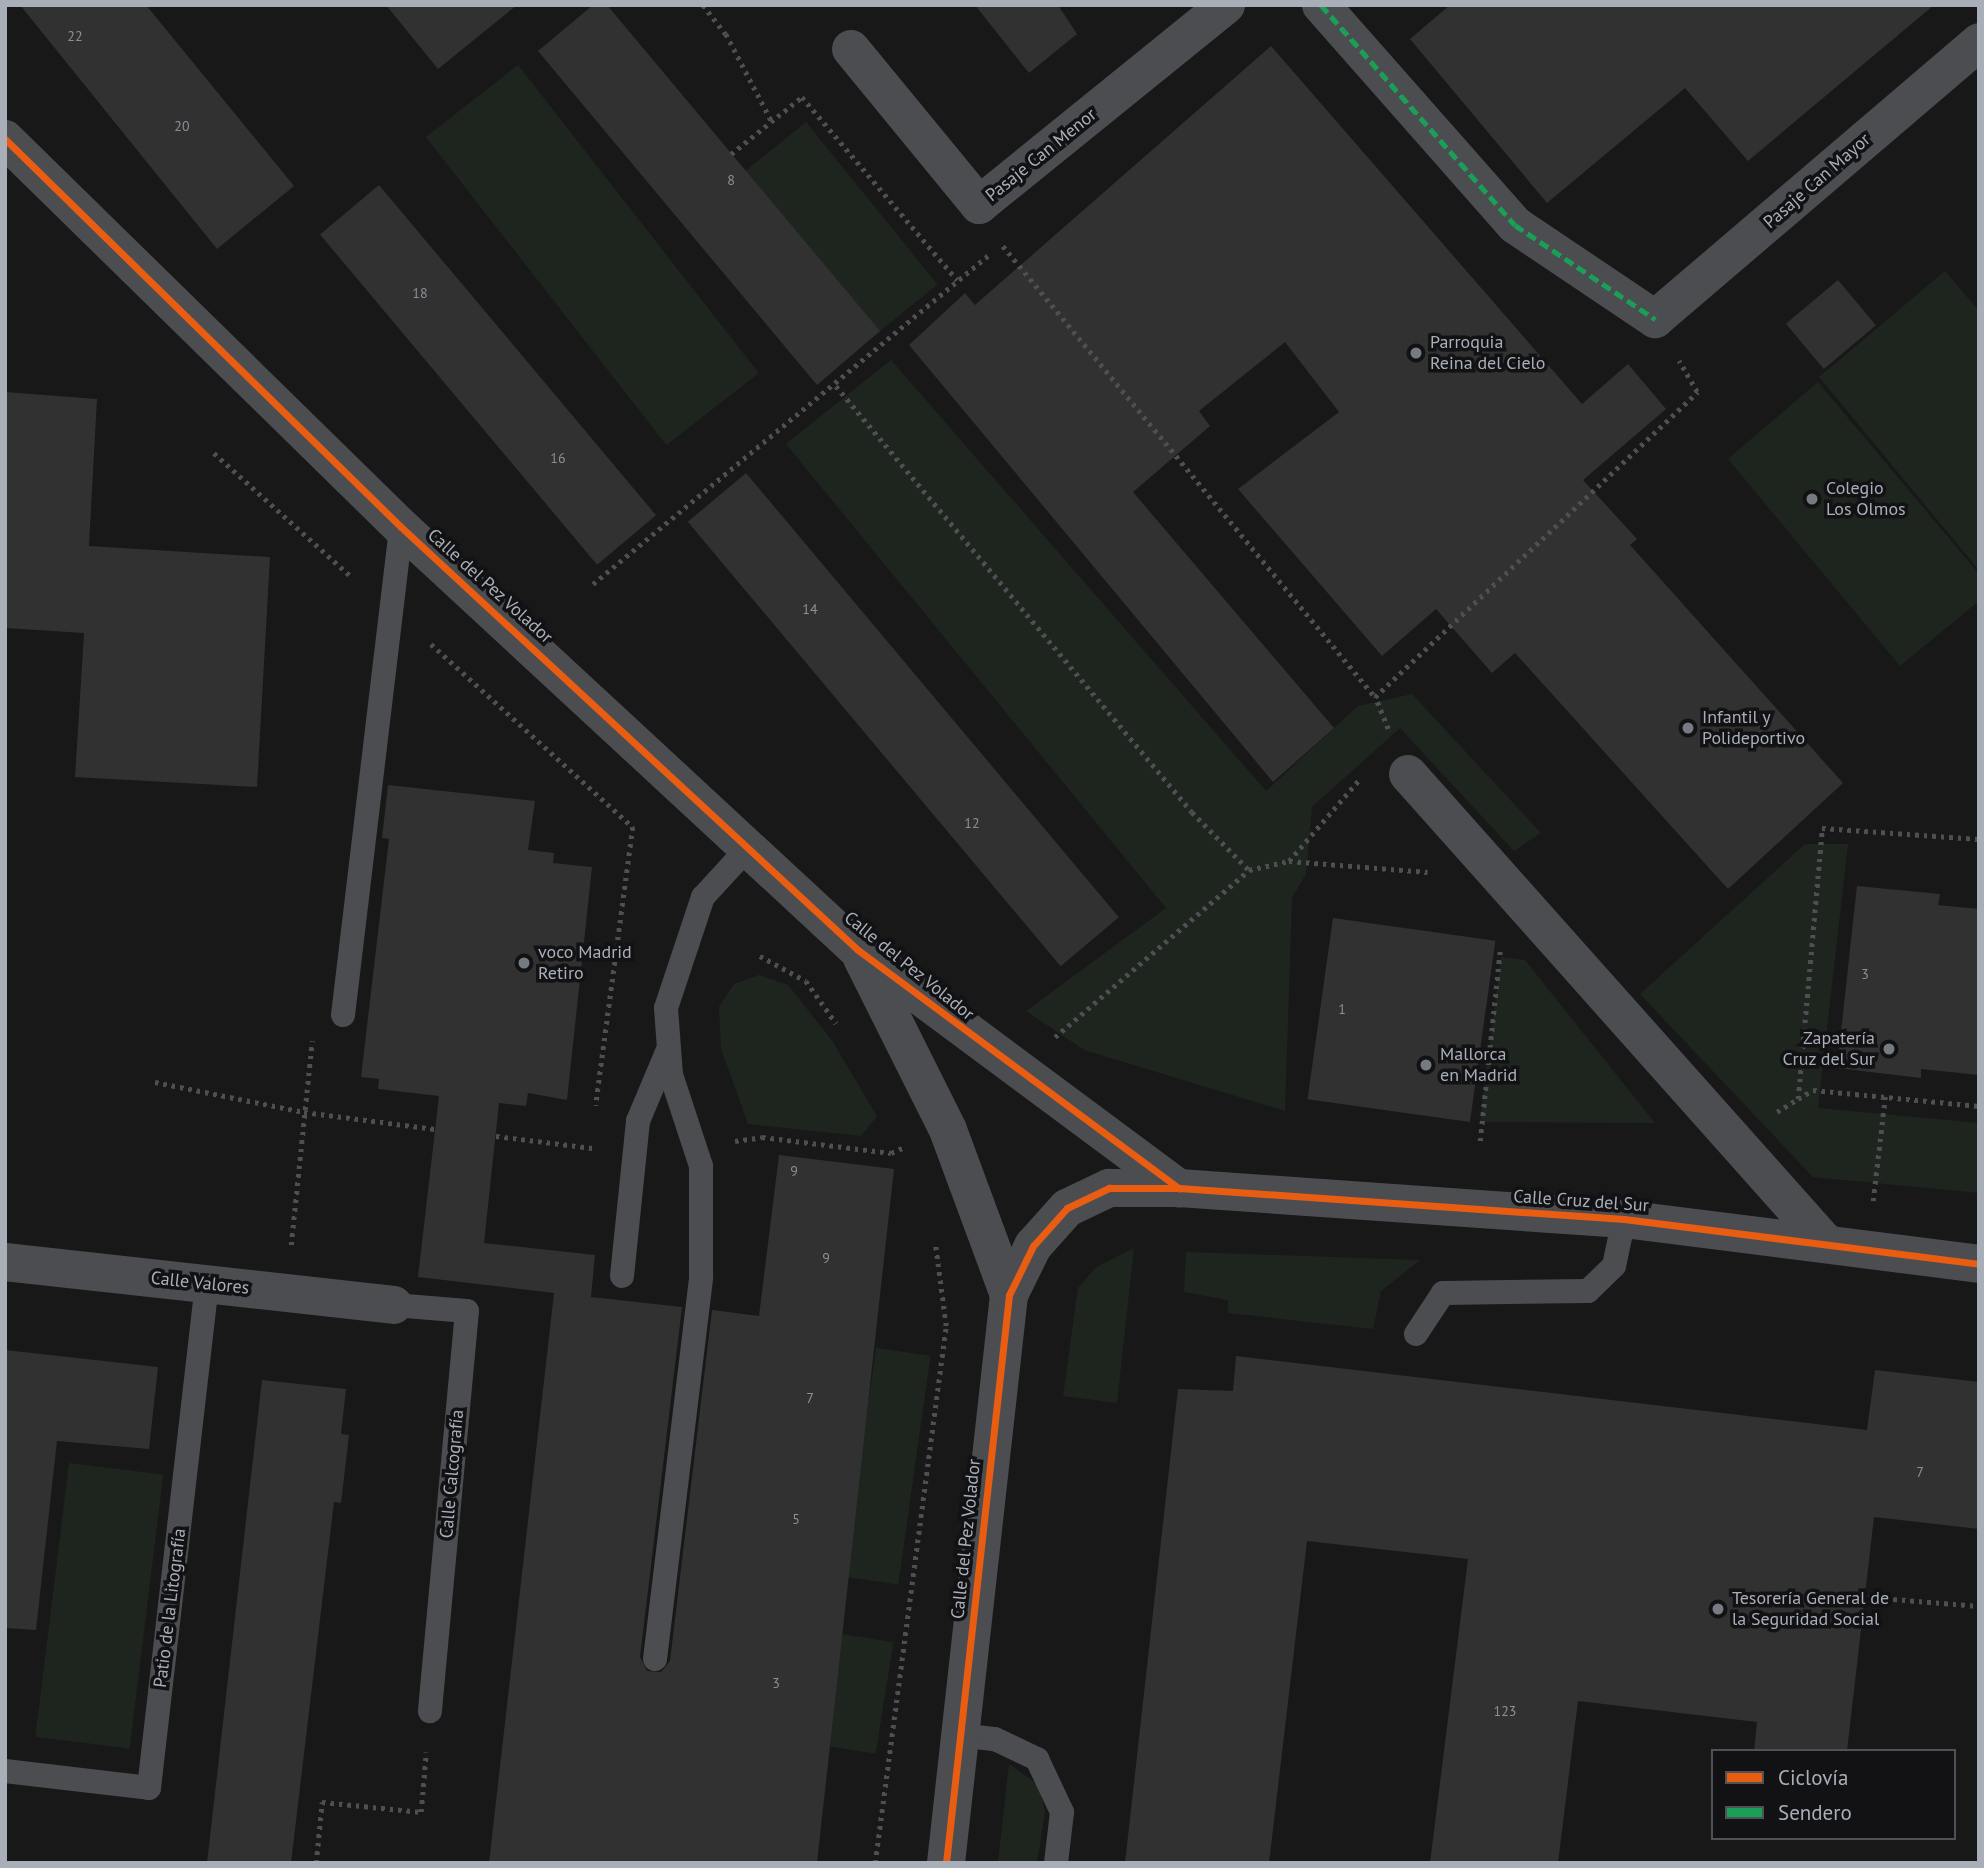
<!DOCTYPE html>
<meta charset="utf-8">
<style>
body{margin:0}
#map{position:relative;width:1984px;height:1868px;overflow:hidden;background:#181818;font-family:"PT Sans",sans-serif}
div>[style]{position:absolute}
.green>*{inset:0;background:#1e251f;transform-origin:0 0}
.building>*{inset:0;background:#313132;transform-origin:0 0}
.path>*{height:4.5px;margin-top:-2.25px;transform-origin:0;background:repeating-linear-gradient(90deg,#4e4f53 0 3.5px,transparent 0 8.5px)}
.lane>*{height:24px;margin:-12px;padding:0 12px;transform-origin:12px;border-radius:12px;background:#4c4d51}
.street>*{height:38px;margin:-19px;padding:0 19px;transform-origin:19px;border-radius:19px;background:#4c4d51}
.quiet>*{height:5px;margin-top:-2.5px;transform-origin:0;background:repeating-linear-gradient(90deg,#1a9f57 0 10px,transparent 0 15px)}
.cycleway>*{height:7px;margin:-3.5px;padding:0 3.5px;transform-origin:3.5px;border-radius:3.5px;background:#e95d12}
.dots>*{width:19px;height:19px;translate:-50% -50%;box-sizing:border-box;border:4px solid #121214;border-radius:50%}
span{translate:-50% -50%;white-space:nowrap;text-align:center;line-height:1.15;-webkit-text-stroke:7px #121214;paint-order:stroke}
.number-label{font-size:14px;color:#8b9097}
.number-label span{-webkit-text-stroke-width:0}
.street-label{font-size:18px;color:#a9afb9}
.poi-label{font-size:18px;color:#a9afb9}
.left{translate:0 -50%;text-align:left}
.right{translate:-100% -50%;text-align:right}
.frame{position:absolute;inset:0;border:7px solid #a9afb9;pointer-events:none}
.legend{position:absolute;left:1711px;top:1749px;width:245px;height:91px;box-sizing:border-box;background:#121214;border:2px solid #4e5156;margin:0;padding:9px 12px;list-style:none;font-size:21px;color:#a9afb9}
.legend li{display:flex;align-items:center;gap:14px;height:35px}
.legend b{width:35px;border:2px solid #4e5156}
</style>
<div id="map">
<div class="green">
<div style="left:518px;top:65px;width:391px;height:117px;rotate:52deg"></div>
<div style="left:806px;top:122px;width:209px;height:78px;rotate:51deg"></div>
<div style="clip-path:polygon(1945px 271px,1979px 311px,1979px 570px,1819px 377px)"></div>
<div style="clip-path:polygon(891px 360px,1266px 791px,1358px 706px,1412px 694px,1541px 833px,1514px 851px,1400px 728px,1312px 807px,1306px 874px,1292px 898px,1285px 1111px,1084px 1050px,1026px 1011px,1166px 908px,786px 444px)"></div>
<div style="clip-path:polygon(1818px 382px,1979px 574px,1979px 601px,1900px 666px,1728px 459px)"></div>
<div style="clip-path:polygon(1805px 844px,1848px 844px,1818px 1108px,1979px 1123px,1979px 1193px,1813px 1177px,1640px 994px)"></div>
<div style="clip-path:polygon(1501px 957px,1525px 960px,1655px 1123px,1480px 1122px)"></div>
<div style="clip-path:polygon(759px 975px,788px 985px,831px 1039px,877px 1116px,861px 1136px,748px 1124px,721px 1049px,719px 1007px,734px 984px)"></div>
<div style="clip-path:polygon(1134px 1248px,1117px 1403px,1063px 1396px,1078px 1288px,1095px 1268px)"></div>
<div style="clip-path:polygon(1186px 1252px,1420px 1260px,1381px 1291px,1373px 1329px,1228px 1313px,1228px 1300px,1184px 1292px)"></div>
<div style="left:876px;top:1348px;width:55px;height:231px;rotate:8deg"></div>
<div style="left:69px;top:1463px;width:95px;height:276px;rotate:7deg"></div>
<div style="left:842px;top:1634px;width:52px;height:113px;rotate:9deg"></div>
<div style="clip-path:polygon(1009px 1764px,1039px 1785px,1045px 1812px,1037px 1863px,998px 1863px)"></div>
</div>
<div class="building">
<div style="clip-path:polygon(20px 5px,146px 5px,294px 186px,217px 249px)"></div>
<div style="clip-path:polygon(386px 5px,517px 5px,438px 69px)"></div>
<div style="clip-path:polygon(593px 5px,607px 5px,880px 331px,817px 385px,538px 51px)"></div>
<div style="clip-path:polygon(975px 5px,1058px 5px,1077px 34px,1029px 73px)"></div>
<div style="clip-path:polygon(1450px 5px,1934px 5px,1748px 161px,1685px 88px,1547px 203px,1410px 39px)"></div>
<div style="clip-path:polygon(1271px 46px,1582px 404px,1628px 364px,1666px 409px,1583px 480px,1637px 539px,1630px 545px,1843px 783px,1728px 889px,1515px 653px,1492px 673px,1436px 609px,1382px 656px,1238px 489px,1339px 412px,1285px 342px,1199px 411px,1210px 426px,1133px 492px,1334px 728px,1273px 782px,909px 345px,965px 293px,975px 305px)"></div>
<div style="left:379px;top:185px;width:431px;height:77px;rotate:50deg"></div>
<div style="left:1838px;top:280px;width:59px;height:68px;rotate:50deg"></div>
<div style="clip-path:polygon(5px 392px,97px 399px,89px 546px,270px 557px,257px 787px,75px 777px,84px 633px,5px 628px)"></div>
<div style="left:746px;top:473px;width:580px;height:76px;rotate:50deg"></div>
<div style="clip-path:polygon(388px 785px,535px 801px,528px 850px,554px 853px,553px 863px,592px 867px,567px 1100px,528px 1093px,526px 1106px,499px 1103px,484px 1243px,595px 1255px,591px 1297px,682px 1307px,640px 1657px,647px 1671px,661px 1672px,670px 1661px,712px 1310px,759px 1316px,779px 1155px,894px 1169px,817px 1863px,489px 1863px,554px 1293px,418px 1277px,439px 1096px,378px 1089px,379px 1079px,361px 1077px,389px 839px,382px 838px)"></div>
<div style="clip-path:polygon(1857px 886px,1940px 894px,1938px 905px,1979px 909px,1979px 1075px,1921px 1069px,1921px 1078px,1837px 1068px)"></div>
<div style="left:1333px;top:918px;width:164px;height:183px;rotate:8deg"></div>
<div style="clip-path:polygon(5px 1350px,158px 1367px,149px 1449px,57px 1441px,36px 1630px,5px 1628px)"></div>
<div style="clip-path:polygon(1236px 1356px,1867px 1430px,1875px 1370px,1979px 1382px,1979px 1529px,1874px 1517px,1847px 1751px,1754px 1751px,1757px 1722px,1578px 1701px,1558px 1863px,1430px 1863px,1468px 1559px,1307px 1541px,1269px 1863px,1125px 1863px,1178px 1389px,1233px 1391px)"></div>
<div style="clip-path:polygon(262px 1380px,346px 1389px,341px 1434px,349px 1435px,341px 1503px,334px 1502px,291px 1863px,207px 1863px)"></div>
</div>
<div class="path">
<div style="left:703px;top:5px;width:37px;rotate:52deg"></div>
<div style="left:726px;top:34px;width:99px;rotate:62.4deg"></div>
<div style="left:731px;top:154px;width:91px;rotate:-38.8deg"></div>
<div style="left:802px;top:97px;width:240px;rotate:49.7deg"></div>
<div style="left:1003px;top:246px;width:585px;rotate:50.48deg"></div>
<div style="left:836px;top:386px;width:555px;rotate:50.12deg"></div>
<div style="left:1192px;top:812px;width:81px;rotate:45.5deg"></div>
<div style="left:214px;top:453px;width:187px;rotate:42deg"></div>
<div style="left:593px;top:584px;width:518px;rotate:-39.75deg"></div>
<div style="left:431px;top:644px;width:273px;rotate:42.2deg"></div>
<div style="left:633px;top:827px;width:281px;rotate:97.6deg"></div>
<div style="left:1388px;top:729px;width:35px;rotate:-112deg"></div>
<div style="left:1375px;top:697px;width:444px;rotate:-43.4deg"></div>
<div style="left:1697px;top:392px;width:36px;rotate:-120deg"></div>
<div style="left:1289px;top:861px;width:139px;rotate:4.5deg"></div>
<div style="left:760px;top:956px;width:52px;rotate:28.5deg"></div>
<div style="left:806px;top:981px;width:52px;rotate:54.5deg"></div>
<div style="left:1055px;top:1037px;width:256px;rotate:-40.7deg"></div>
<div style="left:1249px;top:870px;width:41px;rotate:-12.7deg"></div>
<div style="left:1289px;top:861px;width:107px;rotate:-49.2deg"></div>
<div style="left:155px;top:1082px;width:152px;rotate:11.4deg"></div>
<div style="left:304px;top:1112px;width:132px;rotate:7.4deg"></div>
<div style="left:1798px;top:1099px;width:17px;rotate:-31deg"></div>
<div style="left:1813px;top:1090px;width:167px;rotate:5.5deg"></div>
<div style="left:1777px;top:1112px;width:25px;rotate:-32deg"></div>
<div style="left:1798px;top:1099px;width:272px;rotate:-84.9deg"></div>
<div style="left:1822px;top:828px;width:157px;rotate:4deg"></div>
<div style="left:496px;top:1136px;width:97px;rotate:7.1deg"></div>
<div style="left:735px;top:1141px;width:27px;rotate:-8deg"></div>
<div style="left:762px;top:1137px;width:130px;rotate:7.1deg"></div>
<div style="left:891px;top:1153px;width:12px;rotate:-24deg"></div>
<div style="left:1480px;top:1141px;width:191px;rotate:-84deg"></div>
<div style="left:1873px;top:1201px;width:105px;rotate:-83.4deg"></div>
<div style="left:291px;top:1245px;width:205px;rotate:-84.1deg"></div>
<div style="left:1868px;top:1597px;width:111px;rotate:4.6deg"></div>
<div style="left:316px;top:1863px;width:61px;rotate:-84.4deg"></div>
<div style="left:322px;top:1802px;width:100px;rotate:5.8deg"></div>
<div style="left:421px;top:1812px;width:60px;rotate:-85.2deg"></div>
<div style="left:875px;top:1863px;width:542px;rotate:-82.47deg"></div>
<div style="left:946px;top:1326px;width:84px;rotate:-97.5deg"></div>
</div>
<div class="lane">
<div style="left:343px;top:1015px;width:491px;rotate:-83.2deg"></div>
<div style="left:622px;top:1276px;width:156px;rotate:-84.1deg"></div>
<div style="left:638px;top:1121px;width:75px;rotate:-67.2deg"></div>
<div style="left:394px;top:1305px;width:73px;rotate:4.7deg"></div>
<div style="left:467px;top:1311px;width:402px;rotate:95.3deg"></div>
<div style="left:1416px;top:1334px;width:49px;rotate:-56.6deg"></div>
<div style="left:1443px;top:1293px;width:145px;rotate:-0.8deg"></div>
<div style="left:1588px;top:1291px;width:36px;rotate:-44deg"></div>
<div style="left:1614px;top:1266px;width:48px;rotate:-78deg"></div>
<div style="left:655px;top:1659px;width:385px;rotate:-83.1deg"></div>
<div style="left:701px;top:1277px;width:111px;rotate:-90deg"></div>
<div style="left:701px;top:1166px;width:96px;rotate:-108.2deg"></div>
<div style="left:671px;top:1075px;width:67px;rotate:-94.3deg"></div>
<div style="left:666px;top:1008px;width:117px;rotate:-71.6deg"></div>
<div style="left:703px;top:897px;width:67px;rotate:-47.4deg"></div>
<div style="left:960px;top:1735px;width:35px;rotate:7deg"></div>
<div style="left:995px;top:1739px;width:47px;rotate:25.5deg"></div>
<div style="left:1037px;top:1759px;width:59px;rotate:64.7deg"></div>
<div style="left:1062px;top:1812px;width:51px;rotate:96.7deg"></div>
<div style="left:5px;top:1771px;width:145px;rotate:6.7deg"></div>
<div style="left:149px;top:1788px;width:507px;rotate:-83.44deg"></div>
</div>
<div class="street">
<div style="left:1321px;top:5px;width:293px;rotate:48.6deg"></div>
<div style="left:1515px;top:225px;width:169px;rotate:33.9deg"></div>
<div style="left:1655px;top:319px;width:426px;rotate:-40.5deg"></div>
<div style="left:851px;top:49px;width:202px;rotate:50.6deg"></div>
<div style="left:979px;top:205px;width:318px;rotate:-39deg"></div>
<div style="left:5px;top:139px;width:554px;rotate:44.42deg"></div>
<div style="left:401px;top:527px;width:623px;rotate:42.79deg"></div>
<div style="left:858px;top:950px;width:400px;rotate:36.6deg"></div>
<div style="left:1408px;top:774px;width:625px;rotate:48.31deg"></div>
<div style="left:862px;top:958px;width:192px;rotate:63.4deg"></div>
<div style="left:948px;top:1130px;width:176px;rotate:69.7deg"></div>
<div style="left:5px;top:1262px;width:391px;rotate:6.3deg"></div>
<div style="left:946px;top:1863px;width:571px;rotate:-83.67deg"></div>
<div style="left:1009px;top:1295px;width:55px;rotate:-63.9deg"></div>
<div style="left:1033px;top:1246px;width:51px;rotate:-48.2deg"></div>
<div style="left:1067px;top:1208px;width:47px;rotate:-25.5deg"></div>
<div style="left:1109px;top:1188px;width:70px"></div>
<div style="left:1179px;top:1188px;width:446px;rotate:4deg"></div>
<div style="left:1624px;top:1219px;width:358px;rotate:7.2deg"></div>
</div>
<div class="quiet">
<div style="left:1321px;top:5px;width:293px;rotate:48.6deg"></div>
<div style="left:1515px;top:225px;width:169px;rotate:33.9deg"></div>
</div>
<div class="cycleway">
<div style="left:5px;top:139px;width:554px;rotate:44.42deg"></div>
<div style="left:401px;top:527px;width:623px;rotate:42.79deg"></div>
<div style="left:858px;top:950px;width:400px;rotate:36.6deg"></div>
<div style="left:946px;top:1863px;width:571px;rotate:-83.67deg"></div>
<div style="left:1009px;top:1295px;width:55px;rotate:-63.9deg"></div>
<div style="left:1033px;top:1246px;width:51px;rotate:-48.2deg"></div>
<div style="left:1067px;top:1208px;width:47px;rotate:-25.5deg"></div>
<div style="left:1109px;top:1188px;width:70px"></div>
<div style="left:1179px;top:1188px;width:446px;rotate:4deg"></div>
<div style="left:1624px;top:1219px;width:358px;rotate:7.2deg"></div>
</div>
<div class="dots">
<div style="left:1416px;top:353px;background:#767a81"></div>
<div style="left:1812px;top:499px;background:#767a81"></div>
<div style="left:1688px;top:728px;background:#767a81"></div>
<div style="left:524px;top:963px;background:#767a81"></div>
<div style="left:1889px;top:1049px;background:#767a81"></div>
<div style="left:1426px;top:1065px;background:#767a81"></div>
<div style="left:1718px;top:1609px;background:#767a81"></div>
</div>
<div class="number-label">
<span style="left:75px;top:36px">22</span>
<span style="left:182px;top:126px">20</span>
<span style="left:731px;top:180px">8</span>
<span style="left:420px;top:293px">18</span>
<span style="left:558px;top:458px">16</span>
<span style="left:810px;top:609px">14</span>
<span style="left:972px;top:823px">12</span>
<span style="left:1865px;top:974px">3</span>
<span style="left:1342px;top:1009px">1</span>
<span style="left:794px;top:1171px">9</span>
<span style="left:826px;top:1258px">9</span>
<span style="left:810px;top:1398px">7</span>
<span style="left:1920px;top:1472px">7</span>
<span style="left:796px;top:1519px">5</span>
<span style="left:776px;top:1683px">3</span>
<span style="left:1505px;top:1711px">123</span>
</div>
<div class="street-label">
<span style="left:1041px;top:155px;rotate:-39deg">Pasaje Can Menor</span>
<span style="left:1817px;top:181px;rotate:-41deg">Pasaje Can Mayor</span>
<span style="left:490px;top:586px;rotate:42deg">Calle del Pez Volador</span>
<span style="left:909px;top:966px;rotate:39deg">Calle del Pez Volador</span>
<span style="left:1581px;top:1201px;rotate:4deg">Calle Cruz del Sur</span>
<span style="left:200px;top:1283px;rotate:6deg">Calle Valores</span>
<span style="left:452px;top:1474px;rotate:-85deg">Calle Calcografía</span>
<span style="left:966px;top:1539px;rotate:-84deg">Calle del Pez Volador</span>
<span style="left:170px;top:1608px;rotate:-83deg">Patio de la Litografía</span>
</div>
<div class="poi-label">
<span class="left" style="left:1430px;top:353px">Parroquia<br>Reina del Cielo</span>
<span class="left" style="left:1826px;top:499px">Colegio<br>Los Olmos</span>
<span class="left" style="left:1702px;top:728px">Infantil y<br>Polideportivo</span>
<span class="left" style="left:538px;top:963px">voco Madrid<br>Retiro</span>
<span class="right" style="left:1875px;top:1049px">Zapatería<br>Cruz del Sur</span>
<span class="left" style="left:1440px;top:1065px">Mallorca<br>en Madrid</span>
<span class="left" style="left:1732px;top:1609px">Tesorería General de<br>la Seguridad Social</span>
</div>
<div class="frame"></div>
<ul class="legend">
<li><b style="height:9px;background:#e95d12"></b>Ciclovía</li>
<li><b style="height:9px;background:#1a9f57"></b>Sendero</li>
</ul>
</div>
